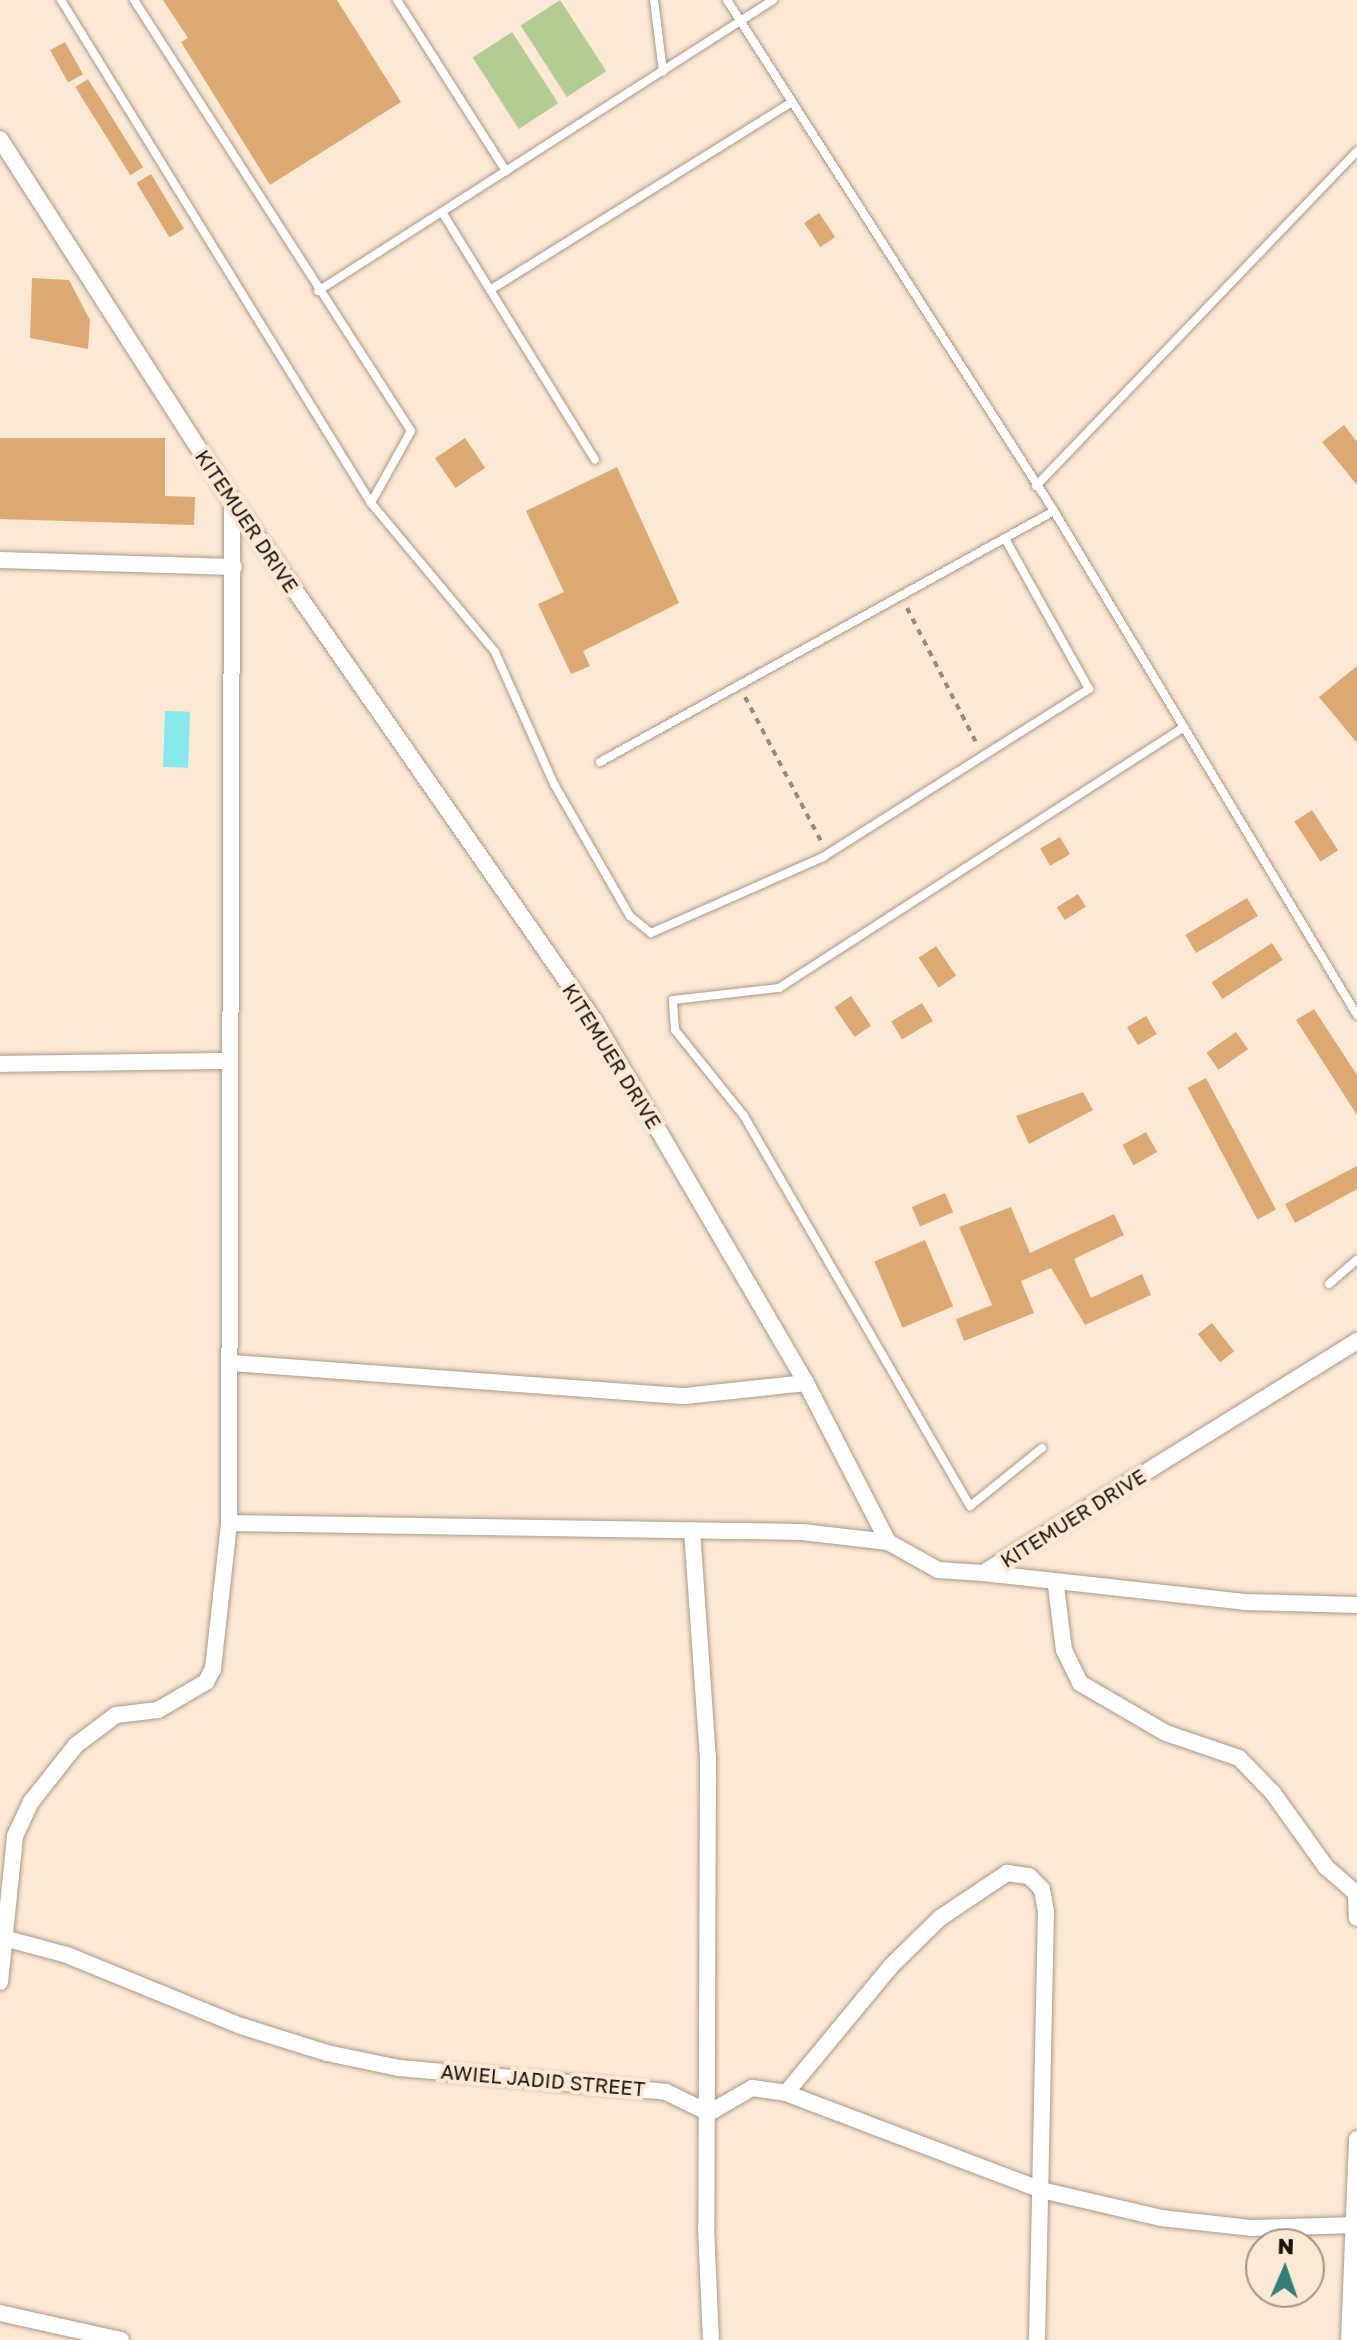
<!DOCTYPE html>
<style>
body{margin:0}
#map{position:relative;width:1357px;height:2340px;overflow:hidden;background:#fce9d5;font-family:"Golos Text",sans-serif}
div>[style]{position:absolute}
.green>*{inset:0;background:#b3cc92;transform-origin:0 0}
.water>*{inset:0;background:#86e8e8;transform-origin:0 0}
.building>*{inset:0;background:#dba971;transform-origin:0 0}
.path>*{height:4px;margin-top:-2px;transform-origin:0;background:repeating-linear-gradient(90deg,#97897b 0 6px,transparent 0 12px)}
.roads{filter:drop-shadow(0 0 2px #aa9986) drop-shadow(0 0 2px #aa9986)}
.service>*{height:8px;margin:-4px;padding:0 4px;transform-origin:4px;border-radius:4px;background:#fff}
.minor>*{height:16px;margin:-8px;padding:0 8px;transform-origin:8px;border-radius:8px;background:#fff}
span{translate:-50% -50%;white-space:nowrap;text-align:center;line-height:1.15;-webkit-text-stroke:8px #fce9d5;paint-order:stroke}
.street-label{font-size:20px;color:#1a130c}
.north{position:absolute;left:1245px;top:2228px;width:80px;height:80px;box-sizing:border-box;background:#fce9d5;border:2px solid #a29385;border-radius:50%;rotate:2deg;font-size:22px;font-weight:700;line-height:32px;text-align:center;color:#1a130c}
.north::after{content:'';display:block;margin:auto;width:28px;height:36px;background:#357d77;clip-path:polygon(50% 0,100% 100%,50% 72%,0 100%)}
</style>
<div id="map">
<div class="green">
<div style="left:560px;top:0;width:85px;height:47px;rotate:57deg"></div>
<div style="left:512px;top:32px;width:85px;height:47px;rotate:57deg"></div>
</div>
<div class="water">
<div style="left:165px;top:711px;width:25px;height:56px;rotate:2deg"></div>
</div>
<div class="building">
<div style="clip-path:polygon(163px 0,337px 0,401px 102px,270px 185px,181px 42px,188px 38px)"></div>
<div style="left:65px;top:42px;width:37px;height:17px;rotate:61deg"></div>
<div style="left:88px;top:79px;width:104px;height:15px;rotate:58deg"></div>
<div style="left:151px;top:174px;width:64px;height:17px;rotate:59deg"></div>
<div style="left:819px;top:213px;width:29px;height:18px;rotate:56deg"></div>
<div style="clip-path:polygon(32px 278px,69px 280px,90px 320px,88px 349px,30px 338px)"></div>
<div style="clip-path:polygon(1344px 425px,1357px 442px,1357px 485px,1322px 442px)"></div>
<div style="clip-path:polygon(0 438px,165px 438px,165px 496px,195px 497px,194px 525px,0 519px)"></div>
<div style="left:465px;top:438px;width:36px;height:36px;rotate:56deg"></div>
<div style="clip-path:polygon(617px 467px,679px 603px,583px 651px,590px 666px,571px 674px,538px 604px,564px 592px,526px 511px)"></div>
<div style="clip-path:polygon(1357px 666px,1357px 743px,1319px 697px)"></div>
<div style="left:1312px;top:810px;width:48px;height:21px;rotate:57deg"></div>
<div style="left:1060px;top:837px;width:20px;height:23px;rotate:60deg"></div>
<div style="left:1078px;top:894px;width:15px;height:25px;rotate:58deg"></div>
<div style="left:1247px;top:898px;width:21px;height:72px;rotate:59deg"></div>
<div style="left:1272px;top:943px;width:20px;height:72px;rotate:57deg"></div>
<div style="left:936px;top:946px;width:36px;height:21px;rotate:56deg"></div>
<div style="left:851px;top:996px;width:36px;height:20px;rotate:56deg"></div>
<div style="left:922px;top:1003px;width:21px;height:36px;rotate:59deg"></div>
<div style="clip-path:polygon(1314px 1009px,1357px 1075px,1357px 1115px,1296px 1020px)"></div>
<div style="left:1146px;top:1016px;width:21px;height:22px;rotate:59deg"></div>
<div style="left:1236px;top:1032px;width:21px;height:36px;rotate:55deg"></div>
<div style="left:1206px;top:1078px;width:149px;height:21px;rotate:62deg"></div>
<div style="clip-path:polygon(1083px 1092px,1093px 1110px,1029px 1144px,1016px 1116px)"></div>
<div style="left:1146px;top:1132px;width:23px;height:27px;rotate:61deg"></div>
<div style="clip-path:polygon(1357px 1166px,1357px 1189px,1295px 1223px,1285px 1204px)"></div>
<div style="left:945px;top:1193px;width:21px;height:36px;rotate:67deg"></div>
<div style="clip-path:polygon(1011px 1207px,1030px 1253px,1114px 1214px,1124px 1235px,1074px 1259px,1091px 1298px,1142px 1274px,1151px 1295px,1085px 1325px,1051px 1268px,1021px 1281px,1034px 1313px,964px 1341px,956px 1319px,992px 1305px,959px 1227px)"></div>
<div style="left:925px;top:1240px;width:72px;height:55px;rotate:67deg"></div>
<div style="left:1212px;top:1323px;width:36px;height:18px;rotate:52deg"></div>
</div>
<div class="path">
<div style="left:907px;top:608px;width:155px;rotate:62.8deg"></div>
<div style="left:745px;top:697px;width:163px;rotate:62.2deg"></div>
</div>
<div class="roads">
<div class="service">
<div style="left:61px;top:0;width:591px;rotate:58.35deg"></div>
<div style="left:371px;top:503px;width:194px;rotate:50.2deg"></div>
<div style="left:495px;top:652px;width:145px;rotate:65.9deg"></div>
<div style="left:554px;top:784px;width:152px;rotate:60.1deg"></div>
<div style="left:630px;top:916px;width:27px;rotate:39deg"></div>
<div style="left:651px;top:933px;width:188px;rotate:-23.8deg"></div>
<div style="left:823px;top:857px;width:315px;rotate:-32.3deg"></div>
<div style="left:1089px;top:689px;width:172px;rotate:-119.2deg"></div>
<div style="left:134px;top:0;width:512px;rotate:57.27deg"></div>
<div style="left:411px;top:431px;width:82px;rotate:119.1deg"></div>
<div style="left:397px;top:0;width:203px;rotate:57.5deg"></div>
<div style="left:654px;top:0;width:72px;rotate:82.8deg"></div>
<div style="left:727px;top:0;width:607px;rotate:57.38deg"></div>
<div style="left:1054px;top:511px;width:588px;rotate:58.99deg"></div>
<div style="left:442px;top:212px;width:291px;rotate:58.3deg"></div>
<div style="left:490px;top:290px;width:356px;rotate:-31.9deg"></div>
<div style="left:318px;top:291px;width:540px;rotate:-32.6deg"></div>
<div style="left:1036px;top:486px;width:464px;rotate:-46.2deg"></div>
<div style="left:600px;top:762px;width:519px;rotate:-28.94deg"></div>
<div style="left:1329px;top:1284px;width:37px;rotate:-41deg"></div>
<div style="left:1042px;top:1448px;width:92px;rotate:141.1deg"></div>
<div style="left:970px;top:1506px;width:451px;rotate:-120.1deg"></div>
<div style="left:744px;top:1116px;width:110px;rotate:-128.7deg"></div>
<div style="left:675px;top:1030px;width:30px;rotate:-94deg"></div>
<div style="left:673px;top:1000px;width:107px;rotate:-6.5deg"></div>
<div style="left:779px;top:988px;width:480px;rotate:-32.8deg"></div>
</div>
<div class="minor">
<div style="left:0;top:139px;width:429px;rotate:57.3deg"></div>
<div style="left:232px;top:500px;width:634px;rotate:55.16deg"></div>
<div style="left:594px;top:1020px;width:420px;rotate:59.7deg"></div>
<div style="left:806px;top:1383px;width:179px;rotate:62.7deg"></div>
<div style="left:888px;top:1542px;width:57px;rotate:29.2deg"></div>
<div style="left:938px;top:1570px;width:45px;rotate:3.8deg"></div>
<div style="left:983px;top:1573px;width:440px;rotate:-31.8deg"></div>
<div style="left:0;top:560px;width:234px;rotate:1.7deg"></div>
<div style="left:0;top:1064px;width:229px;rotate:-0.8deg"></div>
<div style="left:232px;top:1363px;width:454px;rotate:4.2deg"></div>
<div style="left:685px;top:1396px;width:122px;rotate:-6.1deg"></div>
<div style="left:229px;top:1523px;width:573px;rotate:0.9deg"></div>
<div style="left:802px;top:1532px;width:87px;rotate:6.6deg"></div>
<div style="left:692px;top:1530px;width:228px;rotate:86deg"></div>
<div style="left:708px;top:1757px;width:470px;rotate:90.2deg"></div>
<div style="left:706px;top:2227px;width:113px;rotate:87.5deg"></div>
<div style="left:983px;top:1573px;width:263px;rotate:6.3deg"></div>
<div style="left:1244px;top:1602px;width:113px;rotate:1.5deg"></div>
<div style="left:1056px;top:1586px;width:64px;rotate:82.9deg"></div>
<div style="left:1064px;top:1650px;width:37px;rotate:64deg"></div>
<div style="left:1080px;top:1683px;width:99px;rotate:30.2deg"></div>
<div style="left:1166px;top:1733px;width:77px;rotate:18.9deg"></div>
<div style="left:1239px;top:1758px;width:49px;rotate:45.8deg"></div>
<div style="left:1273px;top:1793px;width:91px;rotate:54.4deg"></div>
<div style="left:1326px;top:1867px;width:41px;rotate:41.1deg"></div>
<div style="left:1356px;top:1894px;width:24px;rotate:88deg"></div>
<div style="left:0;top:1937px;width:69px;rotate:15deg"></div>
<div style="left:67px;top:1955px;width:188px;rotate:22.2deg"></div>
<div style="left:241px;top:2026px;width:90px;rotate:17.4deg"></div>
<div style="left:327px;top:2053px;width:74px;rotate:11.8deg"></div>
<div style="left:399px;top:2068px;width:268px;rotate:5.1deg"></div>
<div style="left:666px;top:2092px;width:48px;rotate:26deg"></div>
<div style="left:0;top:1982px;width:147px;rotate:-84.1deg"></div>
<div style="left:15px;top:1836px;width:38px;rotate:-65deg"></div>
<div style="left:31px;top:1802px;width:73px;rotate:-51.7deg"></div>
<div style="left:76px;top:1745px;width:50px;rotate:-36.9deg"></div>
<div style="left:116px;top:1715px;width:42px;rotate:-6.8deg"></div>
<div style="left:158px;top:1710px;width:56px;rotate:-30.3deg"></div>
<div style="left:206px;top:1682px;width:15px;rotate:-62deg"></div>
<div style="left:213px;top:1669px;width:147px;rotate:-83.7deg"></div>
<div style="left:229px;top:1523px;width:1022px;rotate:-89.83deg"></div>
<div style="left:786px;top:2093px;width:166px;rotate:-50.4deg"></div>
<div style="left:892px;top:1965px;width:67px;rotate:-44.4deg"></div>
<div style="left:940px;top:1918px;width:81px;rotate:-33.9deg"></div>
<div style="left:1007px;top:1873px;width:22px;rotate:8deg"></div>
<div style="left:1029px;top:1876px;width:18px;rotate:45deg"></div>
<div style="left:1042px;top:1889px;width:22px;rotate:80deg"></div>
<div style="left:1046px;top:1911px;width:429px;rotate:91.2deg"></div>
<div style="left:709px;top:2113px;width:50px;rotate:-30.2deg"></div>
<div style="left:752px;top:2088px;width:34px;rotate:8deg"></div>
<div style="left:786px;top:2093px;width:273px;rotate:20.8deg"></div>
<div style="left:1041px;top:2190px;width:123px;rotate:13.1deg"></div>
<div style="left:1161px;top:2218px;width:92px;rotate:6.3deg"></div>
<div style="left:1252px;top:2228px;width:105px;rotate:-1.6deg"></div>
<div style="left:0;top:2313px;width:124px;rotate:12.6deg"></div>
<div style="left:1349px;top:2340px;width:201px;rotate:-87.7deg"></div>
</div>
</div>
<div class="street-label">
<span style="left:247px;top:521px;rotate:56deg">KITEMUER DRIVE</span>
<span style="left:612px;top:1056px;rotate:58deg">KITEMUER DRIVE</span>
<span style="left:1073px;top:1518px;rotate:-32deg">KITEMUER DRIVE</span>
<span style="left:543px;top:2080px;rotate:5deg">AWIEL JADID STREET</span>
</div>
<div class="north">N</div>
</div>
